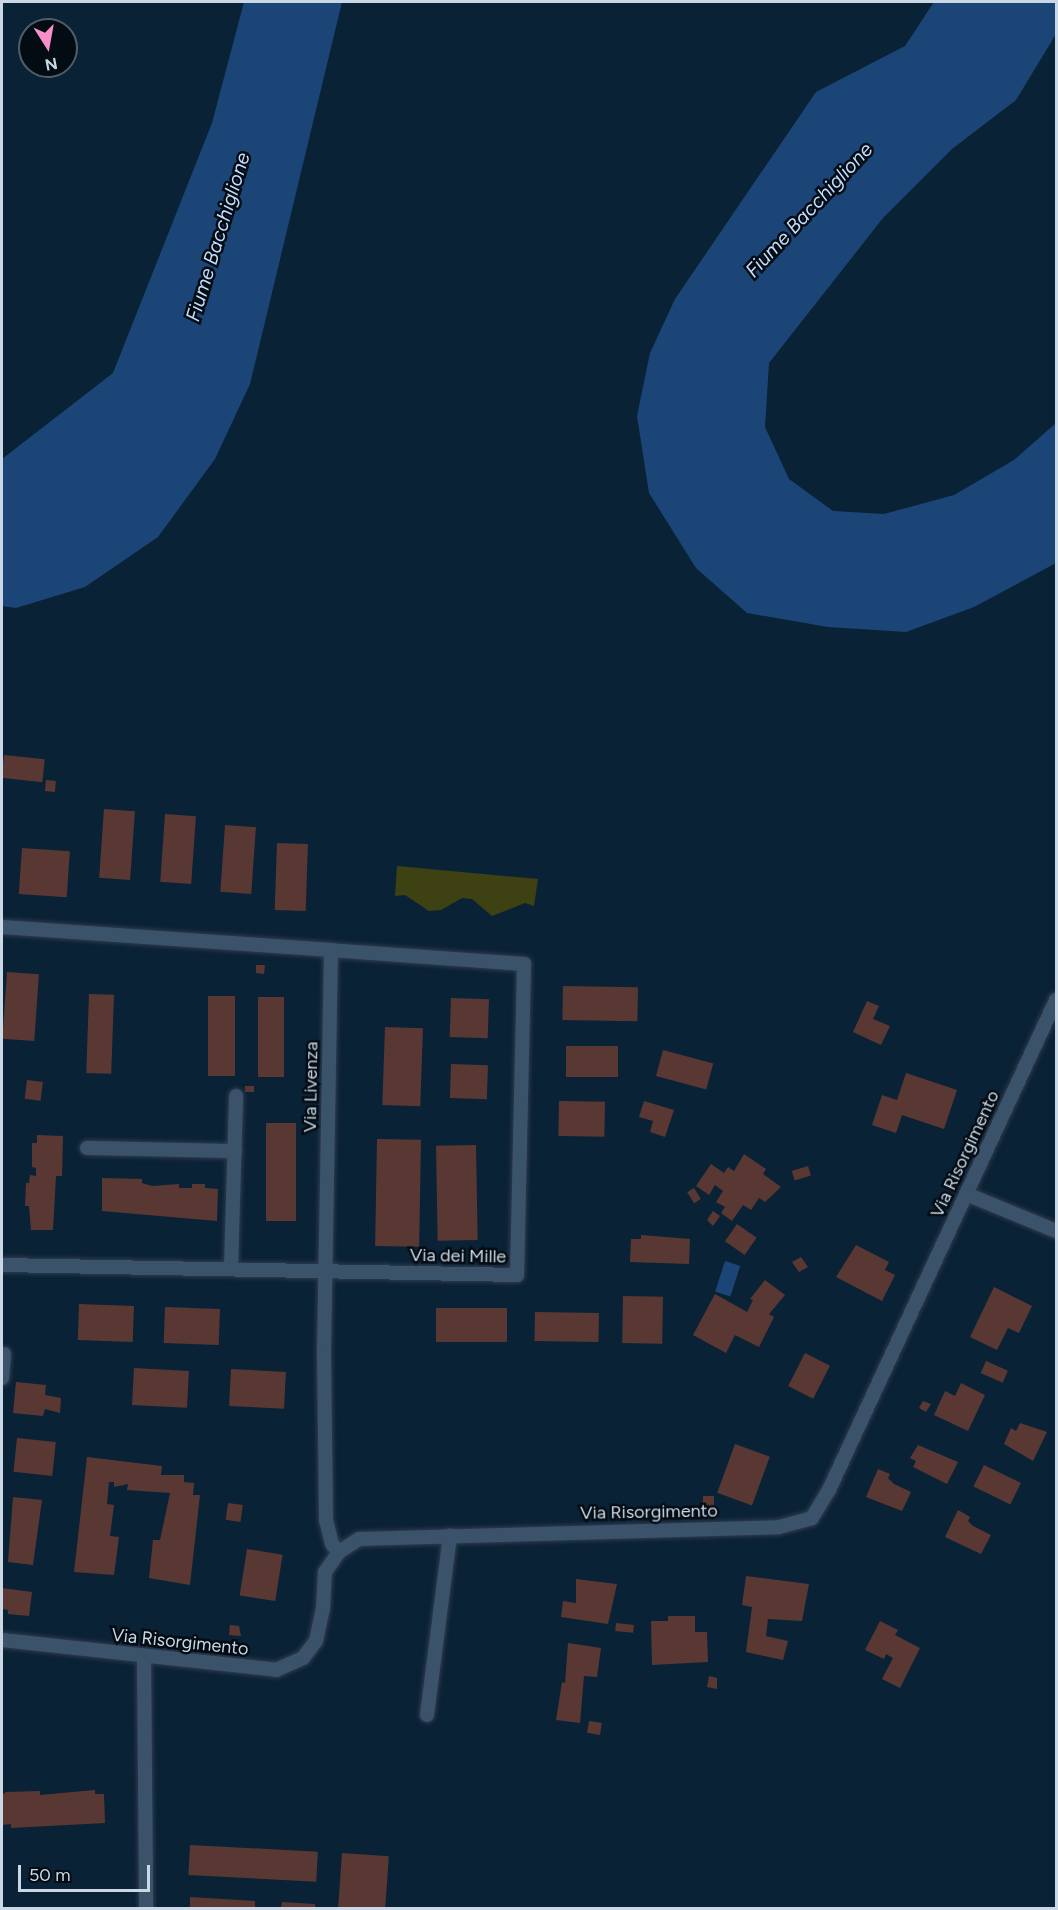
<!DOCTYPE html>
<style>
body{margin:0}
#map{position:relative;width:1058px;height:1910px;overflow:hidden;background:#0a2236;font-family:Figtree,sans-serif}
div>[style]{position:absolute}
.green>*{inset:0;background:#3e4111}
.water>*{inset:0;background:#1c4577;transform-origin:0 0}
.building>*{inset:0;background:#593833;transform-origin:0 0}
.roads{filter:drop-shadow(0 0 2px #303b4d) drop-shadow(0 0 2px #303b4d)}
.street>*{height:14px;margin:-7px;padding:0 7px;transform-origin:7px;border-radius:7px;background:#3b536a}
span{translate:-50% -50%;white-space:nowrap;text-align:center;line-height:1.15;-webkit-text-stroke:5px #030b13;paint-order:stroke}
.street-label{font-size:18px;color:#cad8e5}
.water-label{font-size:20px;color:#c4dcfc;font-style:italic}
.frame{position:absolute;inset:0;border:3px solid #cad8e5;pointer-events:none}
.north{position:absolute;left:18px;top:18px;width:60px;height:60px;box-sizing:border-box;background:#030b13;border:2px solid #535d67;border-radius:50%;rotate:169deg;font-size:16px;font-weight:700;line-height:24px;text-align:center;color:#cad8e5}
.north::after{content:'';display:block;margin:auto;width:21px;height:27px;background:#f98fca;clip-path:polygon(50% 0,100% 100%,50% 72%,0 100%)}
.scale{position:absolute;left:18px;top:1865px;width:132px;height:27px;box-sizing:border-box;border:3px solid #cad8e5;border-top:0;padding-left:8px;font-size:18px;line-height:21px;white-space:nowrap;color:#cad8e5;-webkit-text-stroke:4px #030b13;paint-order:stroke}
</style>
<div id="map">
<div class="green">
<div style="clip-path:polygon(397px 866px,538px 879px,534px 906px,525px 903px,492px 916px,472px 899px,462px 898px,441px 910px,429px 911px,405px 895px,395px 896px)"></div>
</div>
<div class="water">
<div style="clip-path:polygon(244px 2px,342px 2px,250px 384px,215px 459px,158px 537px,85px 587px,16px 608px,2px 606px,2px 459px,113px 373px,212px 123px)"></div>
<div style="clip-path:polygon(934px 2px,1056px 2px,1056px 34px,1016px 100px,952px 149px,883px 218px,769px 363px,765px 427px,789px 479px,833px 511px,884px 514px,954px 495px,1014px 460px,1056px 423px,1056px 563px,974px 607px,906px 632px,828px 627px,747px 613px,696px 568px,649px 493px,637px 416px,650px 353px,675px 299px,816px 92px,905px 46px)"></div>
<div style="left:725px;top:1261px;width:16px;height:32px;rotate:18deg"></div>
</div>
<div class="building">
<div style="left:4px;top:755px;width:41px;height:23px;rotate:6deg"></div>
<div style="left:46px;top:780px;width:10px;height:11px;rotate:6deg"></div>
<div style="left:104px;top:809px;width:31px;height:69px;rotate:4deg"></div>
<div style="left:165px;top:814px;width:31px;height:68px;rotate:4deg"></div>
<div style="left:225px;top:825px;width:31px;height:67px;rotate:4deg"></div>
<div style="left:277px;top:843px;width:31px;height:67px;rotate:2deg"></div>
<div style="left:22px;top:848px;width:48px;height:46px;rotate:4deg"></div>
<div style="clip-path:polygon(256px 965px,265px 965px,264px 974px,256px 973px)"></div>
<div style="left:7px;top:972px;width:32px;height:67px;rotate:4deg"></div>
<div style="left:563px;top:986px;width:75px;height:34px;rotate:1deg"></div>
<div style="left:89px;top:994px;width:25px;height:79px;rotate:2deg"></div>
<div style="left:208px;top:996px;width:27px;height:80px"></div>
<div style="left:258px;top:997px;width:26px;height:80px"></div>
<div style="left:451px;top:998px;width:38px;height:39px;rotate:2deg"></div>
<div style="clip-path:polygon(867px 1001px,879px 1006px,873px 1019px,890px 1026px,881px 1045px,853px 1032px)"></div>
<div style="left:385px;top:1027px;width:38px;height:78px;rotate:2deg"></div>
<div style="left:566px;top:1046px;width:52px;height:31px"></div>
<div style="left:663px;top:1050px;width:52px;height:27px;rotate:15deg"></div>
<div style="left:451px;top:1064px;width:37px;height:34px;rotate:2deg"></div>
<div style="clip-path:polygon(906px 1073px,957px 1090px,944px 1129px,902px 1115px,896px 1133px,872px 1125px,882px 1095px,897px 1100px)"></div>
<div style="left:27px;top:1080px;width:16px;height:19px;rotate:7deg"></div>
<div style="left:245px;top:1086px;width:9px;height:6px"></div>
<div style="left:559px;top:1101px;width:46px;height:35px;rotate:1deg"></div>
<div style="clip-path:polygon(644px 1101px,674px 1110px,665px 1137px,650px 1132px,653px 1121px,639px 1117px)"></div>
<div style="left:266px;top:1123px;width:30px;height:98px"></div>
<div style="clip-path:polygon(37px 1135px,63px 1136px,62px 1176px,56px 1176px,53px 1230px,31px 1230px,29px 1206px,25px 1206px,26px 1183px,29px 1183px,30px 1175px,36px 1176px,36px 1168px,32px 1167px,32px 1143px,37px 1143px)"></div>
<div style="left:377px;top:1139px;width:44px;height:107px;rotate:1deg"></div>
<div style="left:476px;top:1145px;width:95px;height:40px;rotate:89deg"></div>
<div style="clip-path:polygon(744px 1154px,766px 1169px,763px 1174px,781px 1187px,765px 1202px,759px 1198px,751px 1210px,743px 1205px,732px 1221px,721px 1213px,725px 1207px,716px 1202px,723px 1191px,715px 1185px,709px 1195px,696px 1186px,711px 1164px,724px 1173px,728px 1167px,734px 1171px)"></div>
<div style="left:808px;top:1166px;width:10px;height:17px;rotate:73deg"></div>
<div style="clip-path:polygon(102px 1178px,142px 1179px,142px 1183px,152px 1186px,179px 1184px,179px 1188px,192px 1188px,192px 1184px,205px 1184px,205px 1188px,218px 1189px,217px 1221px,102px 1211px)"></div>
<div style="left:694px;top:1188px;width:13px;height:8px;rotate:58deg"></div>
<div style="clip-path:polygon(713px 1211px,720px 1216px,713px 1226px,707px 1220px)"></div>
<div style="left:737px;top:1224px;width:24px;height:21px;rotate:35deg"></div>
<div style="clip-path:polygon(641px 1235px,690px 1239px,689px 1264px,630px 1262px,631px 1239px,641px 1239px)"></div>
<div style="clip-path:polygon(856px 1245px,889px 1262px,885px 1270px,895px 1275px,882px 1301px,836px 1277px)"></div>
<div style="clip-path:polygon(801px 1257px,808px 1267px,799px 1272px,792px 1262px)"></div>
<div style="clip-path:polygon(765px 1280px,785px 1295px,769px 1314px,774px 1317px,759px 1347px,735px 1335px,726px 1353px,693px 1335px,715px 1294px,747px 1312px,753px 1300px,750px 1299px)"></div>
<div style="clip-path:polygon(994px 1287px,1032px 1306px,1019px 1333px,1008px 1328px,997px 1350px,970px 1337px)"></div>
<div style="left:623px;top:1296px;width:40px;height:47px;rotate:1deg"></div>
<div style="left:79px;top:1304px;width:55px;height:36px;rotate:2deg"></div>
<div style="left:165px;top:1307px;width:55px;height:36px;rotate:2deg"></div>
<div style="left:436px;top:1308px;width:71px;height:34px"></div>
<div style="left:535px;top:1312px;width:64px;height:29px;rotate:1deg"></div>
<div style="left:805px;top:1353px;width:28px;height:37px;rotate:27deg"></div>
<div style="left:986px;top:1361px;width:24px;height:13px;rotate:24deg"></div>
<div style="left:134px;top:1368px;width:55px;height:37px;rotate:3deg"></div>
<div style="left:231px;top:1369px;width:55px;height:37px;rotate:3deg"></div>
<div style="clip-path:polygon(16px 1382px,46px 1385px,45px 1395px,61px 1398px,60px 1413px,45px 1409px,43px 1416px,13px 1413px)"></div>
<div style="clip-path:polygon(961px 1383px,985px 1395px,968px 1431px,934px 1415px,945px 1391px,955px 1396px)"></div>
<div style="clip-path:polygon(923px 1401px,931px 1404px,926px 1412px,919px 1408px)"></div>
<div style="clip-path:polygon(1020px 1423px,1047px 1432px,1033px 1461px,1004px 1444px,1011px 1428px,1016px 1431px)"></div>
<div style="left:17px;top:1438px;width:39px;height:34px;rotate:6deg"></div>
<div style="left:735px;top:1444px;width:37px;height:52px;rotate:20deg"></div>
<div style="clip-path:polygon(918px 1445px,958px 1462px,947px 1484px,913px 1467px,916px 1461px,910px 1458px)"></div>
<div style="clip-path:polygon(87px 1457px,162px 1466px,161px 1475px,184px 1475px,184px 1482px,194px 1483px,193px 1495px,200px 1495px,190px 1585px,149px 1578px,153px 1540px,160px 1540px,170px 1493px,127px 1490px,128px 1484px,114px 1487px,114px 1482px,109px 1482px,107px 1504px,114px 1505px,110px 1536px,119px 1537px,114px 1575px,74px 1572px)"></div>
<div style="left:984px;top:1465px;width:41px;height:24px;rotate:26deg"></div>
<div style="clip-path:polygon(878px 1469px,890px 1474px,888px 1478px,894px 1484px,911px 1492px,902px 1511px,866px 1497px)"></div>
<div style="left:703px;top:1496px;width:11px;height:16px"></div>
<div style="clip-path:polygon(13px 1497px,42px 1500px,33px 1565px,8px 1562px)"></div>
<div style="left:228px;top:1503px;width:15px;height:17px;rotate:8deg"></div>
<div style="clip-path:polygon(958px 1510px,970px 1517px,968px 1521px,973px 1526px,991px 1535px,981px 1554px,945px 1537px)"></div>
<div style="left:247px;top:1549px;width:36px;height:47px;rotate:9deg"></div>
<div style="clip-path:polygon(746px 1576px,809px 1584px,802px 1621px,768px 1619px,766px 1636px,788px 1641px,783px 1660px,746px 1652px,752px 1607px,742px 1605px)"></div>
<div style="clip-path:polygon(576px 1579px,617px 1584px,608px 1624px,561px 1617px,563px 1601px,576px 1603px)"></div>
<div style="clip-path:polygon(2px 1588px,32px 1592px,29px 1616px,8px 1614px,8px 1610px,3px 1609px)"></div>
<div style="clip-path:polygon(668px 1616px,695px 1616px,695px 1632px,707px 1632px,708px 1662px,652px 1665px,651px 1621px,668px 1621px)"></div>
<div style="clip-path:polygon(880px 1621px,898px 1630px,895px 1635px,920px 1648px,900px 1688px,882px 1679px,893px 1658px,886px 1654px,884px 1659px,865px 1650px)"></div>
<div style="left:616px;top:1623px;width:18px;height:8px;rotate:6deg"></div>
<div style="clip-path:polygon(230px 1625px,239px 1626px,241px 1636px,229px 1635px)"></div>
<div style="clip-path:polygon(568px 1643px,601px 1648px,597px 1677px,584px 1676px,580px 1723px,556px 1720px,562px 1682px,565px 1683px)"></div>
<div style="clip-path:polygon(709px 1676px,717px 1678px,717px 1689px,707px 1687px)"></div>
<div style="left:589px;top:1721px;width:13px;height:12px;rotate:9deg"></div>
<div style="clip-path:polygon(95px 1790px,95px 1794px,104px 1794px,105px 1823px,11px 1828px,11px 1824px,2px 1825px,2px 1795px,6px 1792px,40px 1791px,40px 1795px)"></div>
<div style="left:190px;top:1845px;width:128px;height:30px;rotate:3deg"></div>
<div style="left:342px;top:1853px;width:47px;height:55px;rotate:4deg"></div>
<div style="clip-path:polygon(190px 1897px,255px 1901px,255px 1908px,190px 1908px)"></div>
<div style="clip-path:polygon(282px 1902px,315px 1904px,315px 1908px,281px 1908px)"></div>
</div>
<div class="roads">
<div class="street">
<div style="left:2px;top:927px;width:330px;rotate:4deg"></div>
<div style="left:331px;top:950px;width:403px;rotate:91deg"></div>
<div style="left:324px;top:1353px;width:167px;rotate:89.3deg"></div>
<div style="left:326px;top:1520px;width:25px;rotate:76deg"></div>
<div style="left:332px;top:1544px;width:11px;rotate:49deg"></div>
<div style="left:87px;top:1148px;width:148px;rotate:1.2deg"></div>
<div style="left:966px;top:1194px;width:97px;rotate:22.3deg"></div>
<div style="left:2px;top:1265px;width:515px;rotate:1.11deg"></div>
<div style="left:517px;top:1275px;width:311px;rotate:-88.7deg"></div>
<div style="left:524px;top:964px;width:194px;rotate:-175.9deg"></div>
<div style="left:231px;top:1268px;width:172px;rotate:-88.3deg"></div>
<div style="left:2px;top:1378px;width:24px;rotate:-85deg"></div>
<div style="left:2px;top:1640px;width:276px;rotate:6.2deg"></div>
<div style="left:276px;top:1670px;width:30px;rotate:-24deg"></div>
<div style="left:303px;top:1658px;width:21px;rotate:-53deg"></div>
<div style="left:316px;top:1641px;width:33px;rotate:-78deg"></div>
<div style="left:323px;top:1609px;width:37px;rotate:-87deg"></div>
<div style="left:325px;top:1572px;width:24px;rotate:-55deg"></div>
<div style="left:339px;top:1552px;width:24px;rotate:-33deg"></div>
<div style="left:359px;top:1539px;width:420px;rotate:-1.6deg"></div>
<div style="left:779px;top:1527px;width:34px;rotate:-15deg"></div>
<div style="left:812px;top:1518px;width:33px;rotate:-59deg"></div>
<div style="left:829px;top:1490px;width:540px;rotate:-65.14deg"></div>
<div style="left:144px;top:1657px;width:251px;rotate:89.5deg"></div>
<div style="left:427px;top:1715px;width:181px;rotate:-82.7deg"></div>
</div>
</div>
<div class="street-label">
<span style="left:311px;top:1087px;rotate:-89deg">Via Livenza</span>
<span style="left:965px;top:1154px;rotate:-65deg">Via Risorgimento</span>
<span style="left:458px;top:1256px;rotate:1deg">Via dei Mille</span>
<span style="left:649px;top:1512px;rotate:-1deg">Via Risorgimento</span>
<span style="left:180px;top:1642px;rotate:6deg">Via Risorgimento</span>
</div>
<div class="water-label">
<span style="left:809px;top:210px;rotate:-47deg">Fiume Bacchiglione</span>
<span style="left:218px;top:237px;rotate:-73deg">Fiume Bacchiglione</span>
</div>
<div class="frame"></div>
<div class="north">N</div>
<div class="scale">50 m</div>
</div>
